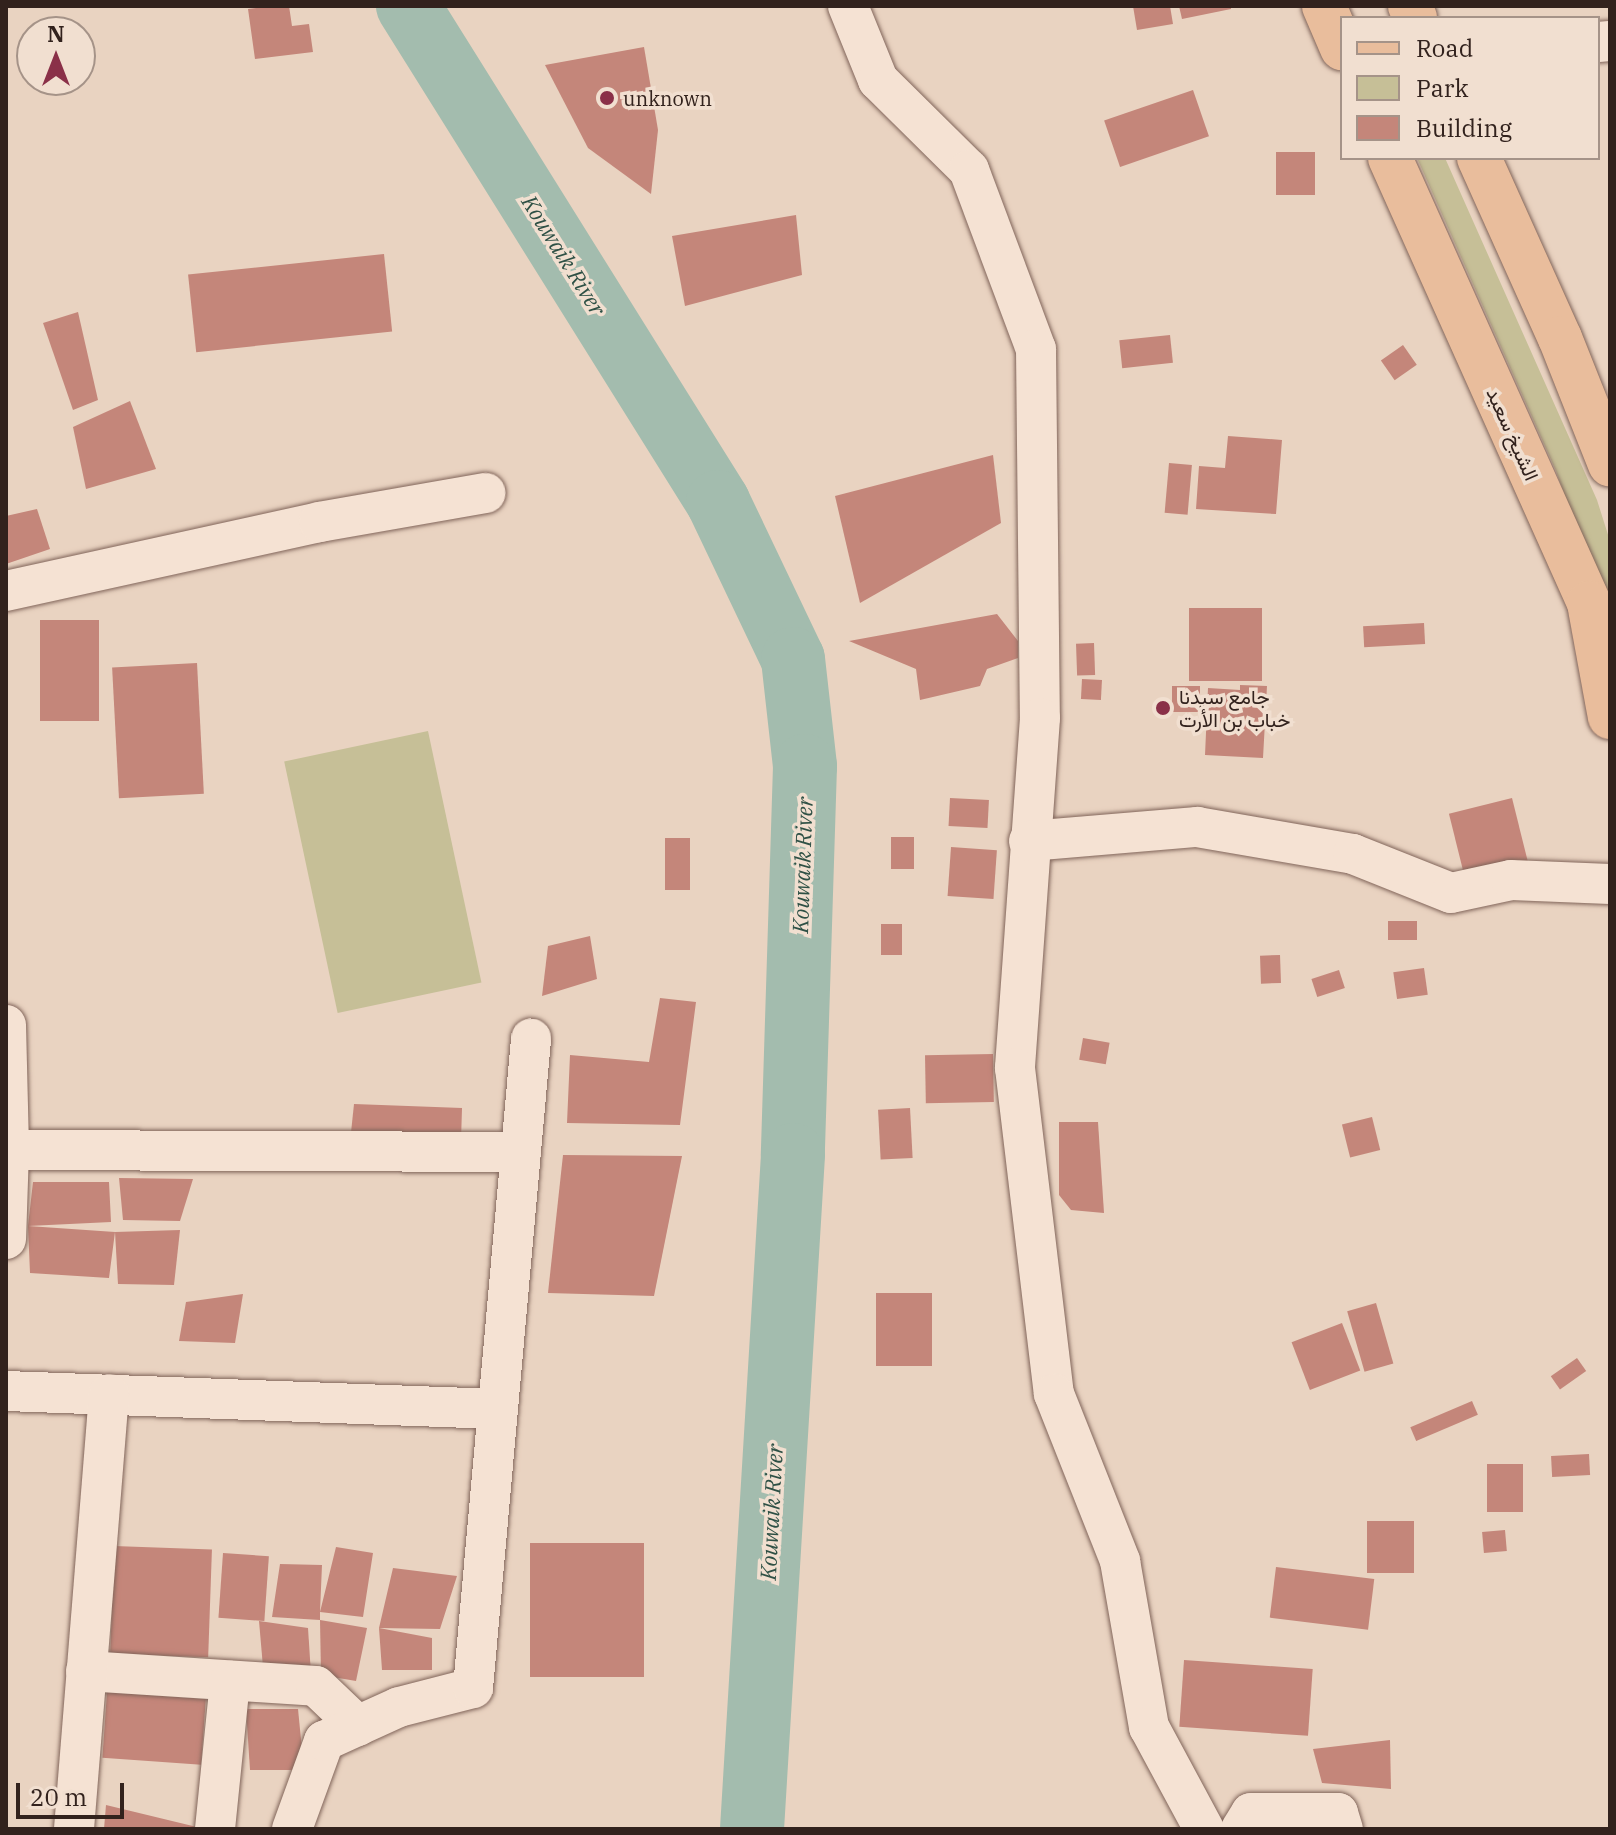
<!DOCTYPE html>
<meta charset="utf-8">
<style>
body{margin:0}
#map{position:relative;width:1616px;height:1835px;overflow:hidden;background:#e9d3c1;font-family:"IBM Plex Serif",Vazirmatn,serif}
div>[style]{position:absolute}
.green>*{inset:0;background:#c6bf97;transform-origin:0 0}
.river>*{height:64px;margin:-32px;padding:0 32px;transform-origin:32px;border-radius:32px;background:#a3bcae}
.building>*{inset:0;background:#c4867a;transform-origin:0 0}
.roads{filter:drop-shadow(0 0 2px #81655a) drop-shadow(0 0 2px #81655a)}
.minor>*{height:40px;margin:-20px;padding:0 20px;transform-origin:20px;border-radius:20px;background:#f5e2d3}
.major>*{height:44px;margin:-22px;padding:0 22px;transform-origin:22px;border-radius:22px;background:#e9bd9c}
.dots>*{width:22px;height:22px;translate:-50% -50%;box-sizing:border-box;border:4px solid #f1dfd0;border-radius:50%}
span{translate:-50% -50%;white-space:nowrap;text-align:center;line-height:1.15;-webkit-text-stroke:7px #f1dfd0;paint-order:stroke}
.poi-label{font-size:20px;color:#32221d}
.left{translate:0 -50%;text-align:left}
.street-label{font-size:20px;color:#32221d}
.water-label{font-size:22px;color:#2e5045;font-style:italic}
.frame{position:absolute;inset:0;border:8px solid #32221d;pointer-events:none}
.legend{position:absolute;left:1340px;top:16px;width:260px;height:144px;box-sizing:border-box;background:#f1dfd0;border:2px solid #a59388;margin:0;padding:10px 14px;list-style:none;font-size:24px;color:#32221d}
.legend li{display:flex;align-items:center;gap:16px;height:40px}
.legend b{width:40px;border:2px solid #a59388}
.north{position:absolute;left:16px;top:16px;width:80px;height:80px;box-sizing:border-box;background:#f1dfd0;border:2px solid #a59388;border-radius:50%;rotate:0deg;font-size:22px;font-weight:700;line-height:32px;text-align:center;color:#32221d}
.north::after{content:'';display:block;margin:auto;width:28px;height:36px;background:#8a3048;clip-path:polygon(50% 0,100% 100%,50% 72%,0 100%)}
.scale{position:absolute;left:16px;top:1783px;width:108px;height:36px;box-sizing:border-box;border:4px solid #32221d;border-top:0;padding-left:10px;font-size:24px;line-height:28px;white-space:nowrap;color:#32221d;-webkit-text-stroke:6px #f1dfd0;paint-order:stroke}
</style>
<div id="map">
<div class="green">
<div style="clip-path:polygon(1417px 158px,1445px 158px,1597px 500px,1610px 541px,1610px 624px,1556px 471px)"></div>
<div style="left:428px;top:731px;width:257px;height:147px;rotate:78deg"></div>
</div>
<div class="river">
<div style="left:408px;top:6px;width:585px;rotate:57.99deg"></div>
<div style="left:718px;top:502px;width:174px;rotate:64.5deg"></div>
<div style="left:793px;top:659px;width:108px;rotate:83.6deg"></div>
<div style="left:805px;top:766px;width:389px;rotate:91.8deg"></div>
<div style="left:793px;top:1155px;width:675px;rotate:93.48deg"></div>
</div>
<div class="building">
<div style="clip-path:polygon(273px 6px,289px 6px,292px 26px,309px 24px,313px 52px,255px 59px,248px 9px)"></div>
<div style="clip-path:polygon(1133px 6px,1170px 6px,1173px 24px,1137px 30px)"></div>
<div style="clip-path:polygon(1179px 6px,1231px 6px,1231px 9px,1182px 19px)"></div>
<div style="clip-path:polygon(644px 47px,658px 130px,651px 194px,588px 148px,545px 65px)"></div>
<div style="left:1193px;top:90px;width:49px;height:94px;rotate:71deg"></div>
<div style="left:1276px;top:152px;width:39px;height:43px"></div>
<div style="clip-path:polygon(796px 215px,802px 275px,685px 306px,672px 236px)"></div>
<div style="left:384px;top:254px;width:78px;height:197px;rotate:84deg"></div>
<div style="clip-path:polygon(78px 312px,98px 400px,73px 410px,43px 323px)"></div>
<div style="left:1170px;top:335px;width:28px;height:51px;rotate:84deg"></div>
<div style="left:1403px;top:345px;width:24px;height:27px;rotate:55deg"></div>
<div style="clip-path:polygon(130px 401px,156px 469px,86px 489px,73px 427px)"></div>
<div style="clip-path:polygon(1228px 436px,1282px 440px,1276px 514px,1196px 509px,1199px 466px,1225px 468px)"></div>
<div style="clip-path:polygon(993px 455px,1001px 523px,860px 603px,835px 496px)"></div>
<div style="left:1169px;top:463px;width:23px;height:50px;rotate:5deg"></div>
<div style="clip-path:polygon(37px 509px,50px 549px,6px 564px,6px 516px)"></div>
<div style="left:1189px;top:608px;width:73px;height:73px"></div>
<div style="clip-path:polygon(997px 614px,1018px 641px,1018px 658px,987px 669px,980px 686px,920px 700px,916px 669px,849px 641px)"></div>
<div style="left:40px;top:620px;width:59px;height:101px"></div>
<div style="left:1424px;top:623px;width:21px;height:61px;rotate:87deg"></div>
<div style="left:1094px;top:643px;width:32px;height:18px;rotate:88deg"></div>
<div style="left:197px;top:663px;width:131px;height:85px;rotate:87deg"></div>
<div style="left:1082px;top:679px;width:20px;height:20px;rotate:3deg"></div>
<div style="clip-path:polygon(1240px 685px,1267px 686px,1263px 758px,1205px 755px,1208px 688px,1240px 690px)"></div>
<div style="left:1172px;top:686px;width:28px;height:26px"></div>
<div style="left:950px;top:798px;width:39px;height:28px;rotate:3deg"></div>
<div style="left:1512px;top:798px;width:68px;height:65px;rotate:76deg"></div>
<div style="left:891px;top:837px;width:23px;height:32px"></div>
<div style="left:665px;top:838px;width:25px;height:52px"></div>
<div style="left:951px;top:847px;width:46px;height:49px;rotate:4deg"></div>
<div style="left:1417px;top:921px;width:19px;height:29px;rotate:90deg"></div>
<div style="left:881px;top:924px;width:21px;height:31px"></div>
<div style="clip-path:polygon(590px 936px,597px 979px,542px 996px,548px 946px)"></div>
<div style="left:1280px;top:955px;width:28px;height:20px;rotate:88deg"></div>
<div style="left:1424px;top:968px;width:27px;height:31px;rotate:82deg"></div>
<div style="left:1339px;top:970px;width:19px;height:29px;rotate:72deg"></div>
<div style="clip-path:polygon(660px 998px,696px 1002px,680px 1125px,567px 1123px,570px 1055px,649px 1062px)"></div>
<div style="left:1083px;top:1038px;width:27px;height:22px;rotate:10deg"></div>
<div style="left:993px;top:1054px;width:48px;height:68px;rotate:89deg"></div>
<div style="clip-path:polygon(354px 1104px,462px 1108px,461px 1140px,350px 1142px)"></div>
<div style="left:910px;top:1108px;width:50px;height:32px;rotate:87deg"></div>
<div style="left:1372px;top:1117px;width:34px;height:31px;rotate:76deg"></div>
<div style="clip-path:polygon(1059px 1122px,1098px 1122px,1104px 1213px,1071px 1210px,1059px 1195px)"></div>
<div style="clip-path:polygon(563px 1155px,682px 1156px,654px 1296px,548px 1293px)"></div>
<div style="clip-path:polygon(119px 1178px,193px 1179px,180px 1221px,123px 1220px)"></div>
<div style="clip-path:polygon(33px 1182px,109px 1182px,111px 1222px,28px 1226px,115px 1232px,109px 1278px,30px 1273px,28px 1226px)"></div>
<div style="clip-path:polygon(180px 1230px,174px 1285px,118px 1284px,115px 1232px)"></div>
<div style="left:876px;top:1293px;width:56px;height:73px"></div>
<div style="clip-path:polygon(243px 1294px,235px 1343px,179px 1341px,186px 1302px)"></div>
<div style="left:1376px;top:1303px;width:63px;height:30px;rotate:74deg"></div>
<div style="left:1342px;top:1323px;width:51px;height:54px;rotate:69deg"></div>
<div style="left:1577px;top:1358px;width:16px;height:32px;rotate:55deg"></div>
<div style="left:1472px;top:1401px;width:15px;height:67px;rotate:67deg"></div>
<div style="left:1589px;top:1454px;width:21px;height:38px;rotate:87deg"></div>
<div style="left:1487px;top:1464px;width:36px;height:48px"></div>
<div style="left:1367px;top:1521px;width:47px;height:52px"></div>
<div style="left:1505px;top:1530px;width:21px;height:23px;rotate:85deg"></div>
<div style="left:644px;top:1543px;width:134px;height:114px;rotate:90deg"></div>
<div style="left:114px;top:1546px;width:98px;height:108px;rotate:2deg"></div>
<div style="clip-path:polygon(336px 1547px,373px 1553px,363px 1617px,320px 1612px,320px 1620px,272px 1617px,280px 1564px,322px 1565px,320px 1612px)"></div>
<div style="left:223px;top:1553px;width:46px;height:65px;rotate:4deg"></div>
<div style="left:1276px;top:1567px;width:99px;height:51px;rotate:7deg"></div>
<div style="clip-path:polygon(393px 1568px,457px 1576px,440px 1629px,379px 1628px,432px 1638px,432px 1670px,382px 1670px,379px 1628px)"></div>
<div style="clip-path:polygon(320px 1620px,367px 1628px,356px 1681px,321px 1675px)"></div>
<div style="clip-path:polygon(259px 1621px,308px 1628px,311px 1674px,263px 1667px)"></div>
<div style="left:1184px;top:1660px;width:129px;height:67px;rotate:4deg"></div>
<div style="left:107px;top:1692px;width:99px;height:66px;rotate:4deg"></div>
<div style="clip-path:polygon(246px 1709px,298px 1709px,304px 1770px,250px 1770px)"></div>
<div style="clip-path:polygon(1390px 1740px,1391px 1789px,1322px 1783px,1313px 1749px)"></div>
<div style="clip-path:polygon(106px 1805px,201px 1828px,200px 1829px,104px 1829px)"></div>
</div>
<div class="roads">
<div class="minor">
<div style="left:848px;top:6px;width:80px;rotate:67.9deg"></div>
<div style="left:878px;top:80px;width:128px;rotate:44.7deg"></div>
<div style="left:969px;top:170px;width:191px;rotate:69.5deg"></div>
<div style="left:1036px;top:349px;width:369px;rotate:89.4deg"></div>
<div style="left:1040px;top:718px;width:351px;rotate:94.1deg"></div>
<div style="left:1015px;top:1068px;width:328px;rotate:83.2deg"></div>
<div style="left:1054px;top:1394px;width:180px;rotate:68.4deg"></div>
<div style="left:1120px;top:1561px;width:169px;rotate:80.1deg"></div>
<div style="left:1149px;top:1727px;width:116px;rotate:61.7deg"></div>
<div style="left:1598px;top:42px;width:12px;rotate:-5deg"></div>
<div style="left:6px;top:591px;width:321px;rotate:-12.4deg"></div>
<div style="left:319px;top:522px;width:169px;rotate:-9.9deg"></div>
<div style="left:1029px;top:841px;width:169px;rotate:-4.8deg"></div>
<div style="left:1197px;top:827px;width:158px;rotate:9.8deg"></div>
<div style="left:1353px;top:854px;width:105px;rotate:21.7deg"></div>
<div style="left:1451px;top:893px;width:61px;rotate:-12.2deg"></div>
<div style="left:1511px;top:880px;width:99px;rotate:2.3deg"></div>
<div style="left:6px;top:1025px;width:125px;rotate:88.6deg"></div>
<div style="left:9px;top:1150px;width:89px;rotate:91.9deg"></div>
<div style="left:9px;top:1150px;width:512px;rotate:0.22deg"></div>
<div style="left:6px;top:1391px;width:492px;rotate:2.1deg"></div>
<div style="left:86px;top:1671px;width:230px;rotate:3.7deg"></div>
<div style="left:316px;top:1686px;width:58px;rotate:43.6deg"></div>
<div style="left:74px;top:1829px;width:436px;rotate:-85.4deg"></div>
<div style="left:215px;top:1829px;width:149px;rotate:-84.2deg"></div>
<div style="left:292px;top:1829px;width:94px;rotate:-70deg"></div>
<div style="left:324px;top:1741px;width:82px;rotate:-24.4deg"></div>
<div style="left:399px;top:1707px;width:76px;rotate:-14.4deg"></div>
<div style="left:473px;top:1688px;width:652px;rotate:-84.89deg"></div>
<div style="left:1241px;top:1829px;width:19px;rotate:-58deg"></div>
<div style="left:1251px;top:1813px;width:87px"></div>
<div style="left:1338px;top:1813px;width:17px;rotate:73deg"></div>
</div>
<div class="major">
<div style="left:1324px;top:6px;width:46px;rotate:66.8deg"></div>
<div style="left:1410px;top:6px;width:13px;rotate:67deg"></div>
<div style="left:1390px;top:158px;width:487px;rotate:65.9deg"></div>
<div style="left:1589px;top:603px;width:116px;rotate:79.6deg"></div>
<div style="left:1479px;top:158px;width:197px;rotate:65.8deg"></div>
<div style="left:1560px;top:338px;width:136px;rotate:68.4deg"></div>
</div>
</div>
<div class="dots">
<div style="left:607px;top:98px;background:#8a3048"></div>
<div style="left:1163px;top:708px;background:#8a3048"></div>
</div>
<div class="poi-label">
<span class="left" style="left:623px;top:98px">unknown</span>
<span class="left" style="left:1179px;top:708px">جامع سيدنا<br>خباب بن الأرت</span>
</div>
<div class="street-label">
<span style="left:1513px;top:434px;rotate:66deg">الشيخ سعيد</span>
</div>
<div class="water-label">
<span style="left:564px;top:255px;rotate:58deg">Kouwaik River</span>
<span style="left:802px;top:865px;rotate:-88deg">Kouwaik River</span>
<span style="left:771px;top:1512px;rotate:-87deg">Kouwaik River</span>
</div>
<div class="frame"></div>
<ul class="legend">
<li><b style="height:10px;background:#e9bd9c"></b>Road</li>
<li><b style="height:22px;background:#c6bf97"></b>Park</li>
<li><b style="height:22px;background:#c4867a"></b>Building</li>
</ul>
<div class="north">N</div>
<div class="scale">20 m</div>
</div>
